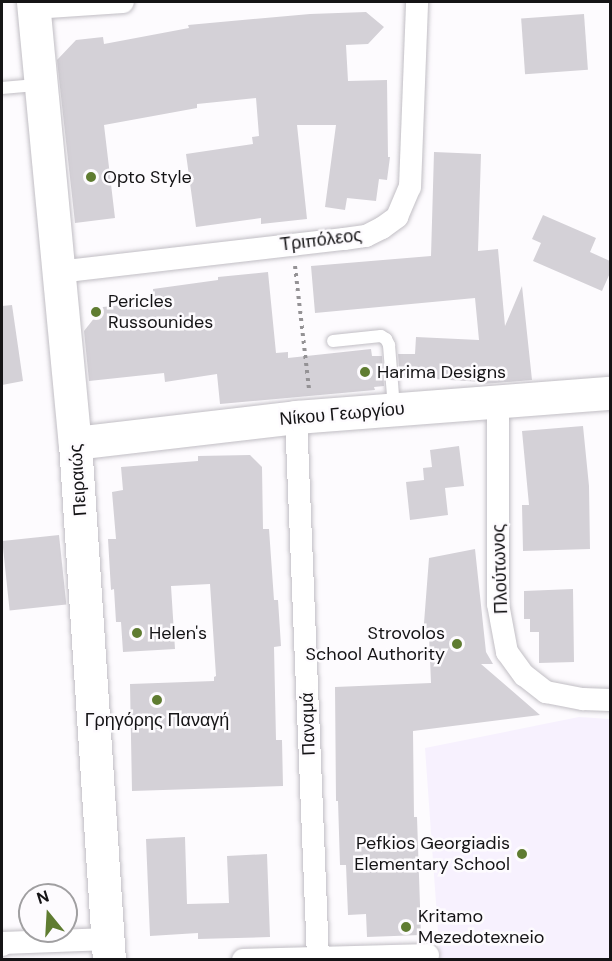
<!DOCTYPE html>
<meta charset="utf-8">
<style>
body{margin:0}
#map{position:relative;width:612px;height:961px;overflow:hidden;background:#fdfbfe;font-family:"DM Sans",sans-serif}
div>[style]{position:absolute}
.built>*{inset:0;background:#f7f1fe}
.building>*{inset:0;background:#d4d1d7;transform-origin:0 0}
.path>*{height:4px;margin-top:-2px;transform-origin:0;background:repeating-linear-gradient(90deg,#949295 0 3px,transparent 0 7.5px)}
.roads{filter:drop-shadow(0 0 2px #c1bec4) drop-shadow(0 0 2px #c1bec4)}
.lane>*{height:12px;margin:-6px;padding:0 6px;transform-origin:6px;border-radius:6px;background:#fff}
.street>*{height:22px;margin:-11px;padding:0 11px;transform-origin:11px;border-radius:11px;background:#fff}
.secondary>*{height:33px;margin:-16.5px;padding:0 16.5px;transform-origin:16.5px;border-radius:16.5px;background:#fff}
.dots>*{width:16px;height:16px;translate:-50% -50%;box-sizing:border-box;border:3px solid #fdfbfe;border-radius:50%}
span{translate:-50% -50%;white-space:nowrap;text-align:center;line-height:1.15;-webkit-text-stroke:5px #fdfbfe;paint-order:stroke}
.poi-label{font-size:18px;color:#151416}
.left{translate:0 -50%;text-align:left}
.right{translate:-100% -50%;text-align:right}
.street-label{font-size:18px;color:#151416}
.frame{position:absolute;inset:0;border:3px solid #151416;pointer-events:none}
.north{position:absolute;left:18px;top:883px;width:60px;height:60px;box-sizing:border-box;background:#fdfbfe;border:2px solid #a09fa1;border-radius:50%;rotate:342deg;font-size:16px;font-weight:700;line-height:24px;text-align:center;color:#151416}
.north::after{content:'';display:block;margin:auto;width:21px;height:27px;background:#5f7c31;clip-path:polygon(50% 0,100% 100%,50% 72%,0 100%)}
</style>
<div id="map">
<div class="built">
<div style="clip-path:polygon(579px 717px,610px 719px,610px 959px,440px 959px,425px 748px)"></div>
</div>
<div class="building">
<div style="clip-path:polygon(366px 12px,384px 27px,368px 44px,346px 45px,348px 81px,387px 80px,388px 157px,390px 157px,387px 180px,379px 179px,376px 201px,347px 198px,345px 210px,325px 207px,336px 125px,297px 125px,307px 219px,261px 224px,261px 218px,196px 227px,186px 154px,253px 144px,252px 137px,259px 136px,256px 98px,197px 104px,197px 108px,104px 125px,115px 218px,75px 223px,57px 60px,76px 40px,103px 37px,104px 44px,189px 28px,188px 25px,310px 14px)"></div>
<div style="left:584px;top:14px;width:56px;height:63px;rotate:86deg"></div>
<div style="clip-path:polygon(434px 152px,481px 154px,478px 251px,498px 249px,505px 326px,522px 286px,532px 380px,483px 384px,483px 382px,400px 377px,398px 354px,415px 354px,416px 337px,479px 340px,475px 298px,315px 313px,311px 266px,431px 256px)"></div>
<div style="clip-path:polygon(543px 215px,596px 238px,590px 252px,610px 261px,610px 273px,602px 291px,533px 261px,541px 243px,532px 239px)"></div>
<div style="clip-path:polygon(268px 272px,276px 353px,288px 352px,288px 358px,371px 349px,372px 356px,382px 356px,384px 386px,374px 387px,375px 390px,220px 404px,217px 374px,165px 382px,164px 373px,89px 381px,84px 331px,103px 307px,154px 302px,153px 289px,218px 280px,218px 277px)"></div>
<div style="clip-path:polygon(12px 305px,23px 381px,2px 385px,2px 306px)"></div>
<div style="clip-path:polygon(583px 426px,589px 486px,590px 549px,523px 551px,522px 505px,529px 505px,522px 431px)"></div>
<div style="clip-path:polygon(459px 446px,464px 486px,445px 488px,448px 515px,410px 520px,406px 482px,424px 480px,423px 468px,432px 467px,430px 450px)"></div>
<div style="clip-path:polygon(250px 455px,262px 467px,263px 529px,269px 529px,274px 600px,278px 600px,281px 646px,274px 647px,276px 740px,282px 740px,283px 786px,132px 791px,130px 684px,214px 681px,214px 677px,216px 676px,210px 584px,171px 586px,175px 649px,123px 652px,121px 622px,116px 622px,114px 589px,111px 590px,108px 539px,116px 539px,112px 492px,123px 490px,121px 467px,198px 461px,198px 456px)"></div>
<div style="left:59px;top:535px;width:70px;height:57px;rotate:84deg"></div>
<div style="clip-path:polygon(475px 549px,486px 652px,493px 664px,481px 664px,540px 715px,413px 731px,414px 817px,417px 817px,421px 935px,367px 937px,366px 914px,348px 915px,346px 865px,340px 865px,338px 801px,336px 801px,335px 687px,431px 683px,429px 635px,423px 636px,429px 558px)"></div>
<div style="clip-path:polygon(573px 589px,574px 662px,539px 663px,539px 632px,530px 632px,530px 619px,524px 619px,524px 591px)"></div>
<div style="clip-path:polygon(185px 837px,187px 904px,229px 903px,227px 856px,267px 854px,270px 937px,198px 939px,198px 933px,150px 936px,146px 839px)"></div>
</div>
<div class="path">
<div style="left:295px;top:266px;width:124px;rotate:83.5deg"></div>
</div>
<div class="roads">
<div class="lane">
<div style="left:2px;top:88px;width:37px;rotate:-5deg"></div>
<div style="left:333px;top:341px;width:48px;rotate:-5.9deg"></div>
<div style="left:381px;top:336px;width:6px;rotate:31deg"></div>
<div style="left:386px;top:339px;width:7px;rotate:63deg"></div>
<div style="left:389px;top:345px;width:63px;rotate:85.5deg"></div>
</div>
<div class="street">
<div style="left:33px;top:8px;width:90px;rotate:-3.8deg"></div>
<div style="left:58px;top:272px;width:288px;rotate:-6.6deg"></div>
<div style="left:344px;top:239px;width:22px;rotate:-8deg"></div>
<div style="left:366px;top:236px;width:18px;rotate:-27deg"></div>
<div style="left:382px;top:228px;width:19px;rotate:-36deg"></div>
<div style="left:397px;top:217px;width:33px;rotate:-67deg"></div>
<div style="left:410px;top:187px;width:185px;rotate:-87.8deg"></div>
<div style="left:498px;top:401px;width:203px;rotate:90deg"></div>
<div style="left:498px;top:604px;width:49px;rotate:79.4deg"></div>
<div style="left:507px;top:652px;width:29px;rotate:54deg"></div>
<div style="left:524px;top:675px;width:28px;rotate:38deg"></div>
<div style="left:546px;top:692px;width:38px;rotate:11deg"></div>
<div style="left:583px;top:699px;width:27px;rotate:2deg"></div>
<div style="left:296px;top:417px;width:541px;rotate:87.67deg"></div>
<div style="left:2px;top:945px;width:2px;rotate:-90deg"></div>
<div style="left:2px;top:943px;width:107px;rotate:-2.1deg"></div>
<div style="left:243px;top:960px;width:185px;rotate:-1.5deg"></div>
</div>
<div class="secondary">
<div style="left:33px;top:2px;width:443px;rotate:84.6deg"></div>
<div style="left:75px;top:443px;width:518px;rotate:86.24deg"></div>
<div style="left:75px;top:443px;width:223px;rotate:-6.7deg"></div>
<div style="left:296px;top:417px;width:315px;rotate:-4.4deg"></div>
</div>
</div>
<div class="dots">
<div style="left:91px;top:177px;background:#5f7c31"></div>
<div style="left:96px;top:312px;background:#5f7c31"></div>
<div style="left:365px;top:372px;background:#5f7c31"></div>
<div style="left:137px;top:633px;background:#5f7c31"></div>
<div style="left:457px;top:644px;background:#5f7c31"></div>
<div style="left:157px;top:700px;background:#5f7c31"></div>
<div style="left:522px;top:854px;background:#5f7c31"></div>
<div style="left:406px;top:927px;background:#5f7c31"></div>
</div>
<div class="poi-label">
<span class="left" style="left:103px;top:177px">Opto Style</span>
<span class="left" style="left:108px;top:312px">Pericles<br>Russounides</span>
<span class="left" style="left:377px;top:372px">Harima Designs</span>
<span class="left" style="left:149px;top:633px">Helen's</span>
<span class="right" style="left:445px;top:644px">Strovolos<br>School Authority</span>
<span style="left:157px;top:720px">Γρηγόρης Παναγή</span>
<span class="right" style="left:510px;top:854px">Pefkios Georgiadis<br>Elementary School</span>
<span class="left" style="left:418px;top:927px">Kritamo<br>Mezedotexneio</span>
</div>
<div class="street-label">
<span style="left:321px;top:240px;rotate:-7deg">Τριπόλεος</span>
<span style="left:342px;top:414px;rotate:-5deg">Νίκου Γεωργίου</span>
<span style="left:78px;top:480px;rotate:-94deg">Πειραιώς</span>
<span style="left:500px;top:569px;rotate:-92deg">Πλούτωνος</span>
<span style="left:308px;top:724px;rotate:-92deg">Παναμά</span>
</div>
<div class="frame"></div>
<div class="north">N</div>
</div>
